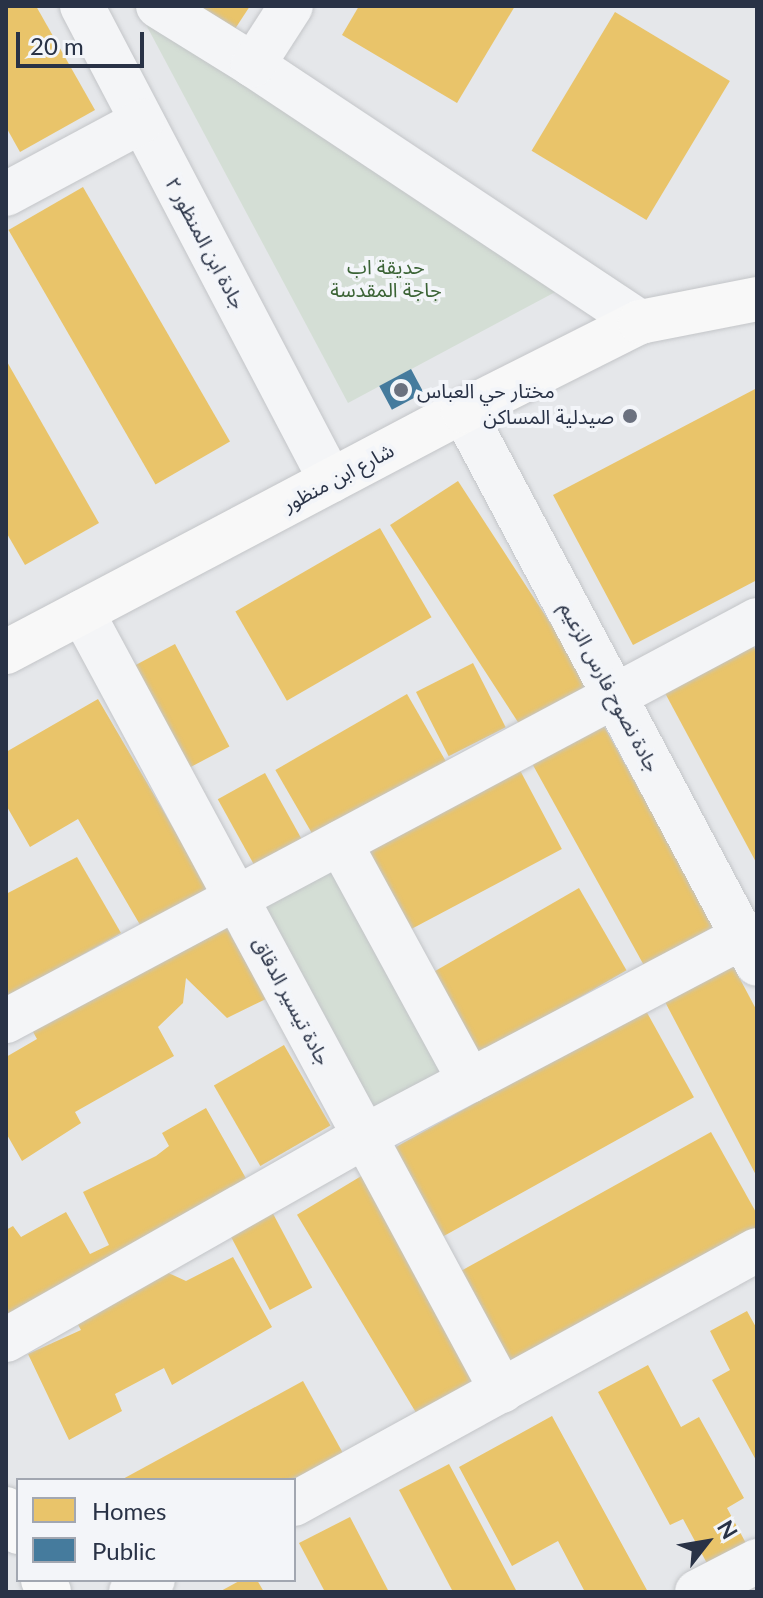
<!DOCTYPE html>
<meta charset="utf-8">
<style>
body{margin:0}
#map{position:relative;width:763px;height:1598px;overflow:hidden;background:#e5e7ea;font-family:Lato,"Noto Sans Arabic",sans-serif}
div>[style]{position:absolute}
.green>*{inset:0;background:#d4ded5;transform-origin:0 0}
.homes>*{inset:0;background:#e9c46a;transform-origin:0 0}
.public>*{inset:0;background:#457b9d;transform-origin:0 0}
.roads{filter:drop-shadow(0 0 2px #c3c5c8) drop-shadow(0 0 2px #c3c5c8)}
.minor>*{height:44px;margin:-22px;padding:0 22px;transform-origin:22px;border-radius:22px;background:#f4f5f7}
.major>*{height:44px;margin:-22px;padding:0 22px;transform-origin:22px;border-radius:22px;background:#f8f8f8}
.dots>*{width:22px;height:22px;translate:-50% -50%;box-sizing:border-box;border:4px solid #f3f5f9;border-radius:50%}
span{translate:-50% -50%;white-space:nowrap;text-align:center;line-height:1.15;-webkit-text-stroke:8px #f3f5f9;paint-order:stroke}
.street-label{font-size:20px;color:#293246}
.park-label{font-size:20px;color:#3b6335}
.poi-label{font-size:20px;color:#293246}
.left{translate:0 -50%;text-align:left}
.right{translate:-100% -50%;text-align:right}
.frame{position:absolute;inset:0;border:8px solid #293246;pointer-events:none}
.legend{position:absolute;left:16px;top:1478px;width:280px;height:104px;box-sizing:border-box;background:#f3f5f9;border:2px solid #a2a7b1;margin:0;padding:10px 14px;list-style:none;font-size:24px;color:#293246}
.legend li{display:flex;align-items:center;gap:16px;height:40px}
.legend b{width:40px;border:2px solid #a2a7b1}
.north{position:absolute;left:667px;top:1502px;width:80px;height:80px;-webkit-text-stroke:6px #f3f5f9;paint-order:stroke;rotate:59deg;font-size:22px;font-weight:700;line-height:32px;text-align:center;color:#293246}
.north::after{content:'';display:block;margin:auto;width:28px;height:36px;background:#293246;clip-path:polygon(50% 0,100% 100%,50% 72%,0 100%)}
.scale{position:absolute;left:16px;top:32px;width:128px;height:36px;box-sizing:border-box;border:4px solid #293246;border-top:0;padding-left:10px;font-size:24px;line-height:28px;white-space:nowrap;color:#293246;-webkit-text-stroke:6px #f3f5f9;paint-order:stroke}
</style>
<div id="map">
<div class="green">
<div style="clip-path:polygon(143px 19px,574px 282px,348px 403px)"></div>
<div style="left:340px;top:843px;width:271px;height:118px;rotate:61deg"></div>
</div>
<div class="homes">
<div style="clip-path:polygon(6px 6px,36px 6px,95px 110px,20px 152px,6px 127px)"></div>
<div style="clip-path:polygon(187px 6px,250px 6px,231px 35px)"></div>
<div style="clip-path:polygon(359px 6px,515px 6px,457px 103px,342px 35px)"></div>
<div style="left:615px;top:12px;width:134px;height:162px;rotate:31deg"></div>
<div style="left:83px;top:187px;width:294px;height:86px;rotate:60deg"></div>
<div style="clip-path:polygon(6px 360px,99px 523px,25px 565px,6px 532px)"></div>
<div style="clip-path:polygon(757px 388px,757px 580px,633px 645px,553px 495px)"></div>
<div style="left:458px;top:481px;width:249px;height:81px;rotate:57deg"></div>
<div style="left:380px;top:528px;width:103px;height:167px;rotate:60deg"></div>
<div style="left:175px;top:644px;width:116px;height:53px;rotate:62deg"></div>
<div style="clip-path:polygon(753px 645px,757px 653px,757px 864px,665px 693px)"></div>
<div style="left:473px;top:663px;width:72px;height:64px;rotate:63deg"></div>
<div style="left:407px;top:694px;width:85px;height:152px;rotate:60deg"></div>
<div style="clip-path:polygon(98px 699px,213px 896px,146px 935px,78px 819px,30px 847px,6px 805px,6px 752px)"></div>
<div style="left:600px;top:719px;width:237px;height:81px;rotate:61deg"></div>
<div style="left:514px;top:759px;width:102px;height:179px;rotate:62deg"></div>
<div style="left:265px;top:773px;width:85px;height:54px;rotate:61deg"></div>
<div style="clip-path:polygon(77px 857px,121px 933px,6px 998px,6px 894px)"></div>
<div style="left:579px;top:888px;width:95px;height:174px;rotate:60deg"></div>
<div style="clip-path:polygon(227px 928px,266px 999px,227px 1018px,186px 978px,183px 1003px,158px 1027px,174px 1056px,75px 1112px,81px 1123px,22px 1161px,6px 1133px,6px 1057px,37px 1039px,32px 1030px)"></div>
<div style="clip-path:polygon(731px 962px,757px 1011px,757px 1177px,663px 998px)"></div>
<div style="left:645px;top:1009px;width:101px;height:290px;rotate:61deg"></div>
<div style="left:284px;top:1045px;width:93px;height:81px;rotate:60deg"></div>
<div style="clip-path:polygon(206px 1108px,252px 1189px,6px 1334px,6px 1230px,13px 1226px,21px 1237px,66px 1212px,90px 1254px,109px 1245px,83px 1192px,156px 1156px,169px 1146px,162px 1133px)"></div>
<div style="clip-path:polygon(711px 1132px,757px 1214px,757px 1228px,511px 1364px,459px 1272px)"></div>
<div style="left:363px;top:1175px;width:242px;height:77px;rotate:59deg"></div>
<div style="left:270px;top:1208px;width:90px;height:48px;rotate:62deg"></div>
<div style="clip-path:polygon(233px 1257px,272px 1327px,172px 1385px,164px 1368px,115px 1394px,122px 1411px,69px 1440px,28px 1354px,81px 1330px,76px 1321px,162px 1270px,186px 1281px)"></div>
<div style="clip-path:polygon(747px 1311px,757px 1329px,757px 1462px,712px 1380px,730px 1370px,710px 1331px)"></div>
<div style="clip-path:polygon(648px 1365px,681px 1427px,699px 1417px,744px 1498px,727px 1508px,748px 1547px,709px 1567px,683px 1519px,670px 1525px,598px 1392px)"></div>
<div style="clip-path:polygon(303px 1381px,344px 1455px,294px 1480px,121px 1480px)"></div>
<div style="clip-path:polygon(552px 1416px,648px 1592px,585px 1592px,558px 1541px,512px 1566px,459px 1467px)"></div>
<div style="clip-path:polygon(449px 1464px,517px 1592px,453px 1592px,399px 1490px)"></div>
<div style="clip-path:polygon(350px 1517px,389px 1592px,325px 1592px,299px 1543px)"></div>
<div style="clip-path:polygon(241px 1580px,257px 1580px,264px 1592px,219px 1592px)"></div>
</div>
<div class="public">
<div style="left:411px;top:369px;width:27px;height:36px;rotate:62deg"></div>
</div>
<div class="roads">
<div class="minor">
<div style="left:82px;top:6px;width:536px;rotate:62.34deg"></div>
<div style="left:158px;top:6px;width:112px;rotate:31.8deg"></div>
<div style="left:253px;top:65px;width:465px;rotate:33.6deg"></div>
<div style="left:253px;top:65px;width:70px;rotate:-57.2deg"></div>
<div style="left:6px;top:194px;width:154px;rotate:-28.2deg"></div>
<div style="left:463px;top:411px;width:626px;rotate:62deg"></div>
<div style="left:82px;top:612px;width:885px;rotate:61.67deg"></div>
<div style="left:340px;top:843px;width:271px;rotate:61.4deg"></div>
<div style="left:6px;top:1021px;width:851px;rotate:-28.1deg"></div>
<div style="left:6px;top:1340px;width:413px;rotate:-29.6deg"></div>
<div style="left:365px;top:1136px;width:426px;rotate:-27.8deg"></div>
<div style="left:294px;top:1504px;width:528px;rotate:-28.75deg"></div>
<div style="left:131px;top:1592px;width:25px;rotate:-29deg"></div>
<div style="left:697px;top:1592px;width:68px;rotate:-27.3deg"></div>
</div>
<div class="major">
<div style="left:6px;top:652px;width:517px;rotate:-27.81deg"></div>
<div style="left:463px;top:411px;width:198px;rotate:-26.7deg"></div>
<div style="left:640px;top:322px;width:119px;rotate:-11.1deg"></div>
<div style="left:6px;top:1509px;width:26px;rotate:62deg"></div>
<div style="left:43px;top:1580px;width:13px;rotate:63deg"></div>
</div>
</div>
<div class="dots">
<div style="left:401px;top:390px;background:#6b717f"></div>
<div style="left:630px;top:416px;background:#6b717f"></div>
</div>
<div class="street-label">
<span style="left:206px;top:243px;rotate:62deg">جادة ابن المنظور ٢</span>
<span style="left:338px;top:477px;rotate:-28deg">شارع ابن منظور</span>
<span style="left:610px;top:687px;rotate:62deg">جادة نصوح فارس الزعيم</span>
<span style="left:292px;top:1001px;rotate:62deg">جادة تيسير الدقاق</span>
</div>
<div class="park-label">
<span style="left:386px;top:278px">حديقة اب<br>جاجة المقدسة</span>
</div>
<div class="poi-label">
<span class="left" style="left:417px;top:390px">مختار حي العباس</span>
<span class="right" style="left:614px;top:416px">صيدلية المساكن</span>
</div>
<div class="frame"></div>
<ul class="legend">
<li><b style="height:22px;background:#e9c46a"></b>Homes</li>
<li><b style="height:22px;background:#457b9d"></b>Public</li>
</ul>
<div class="north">N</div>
<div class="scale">20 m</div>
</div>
